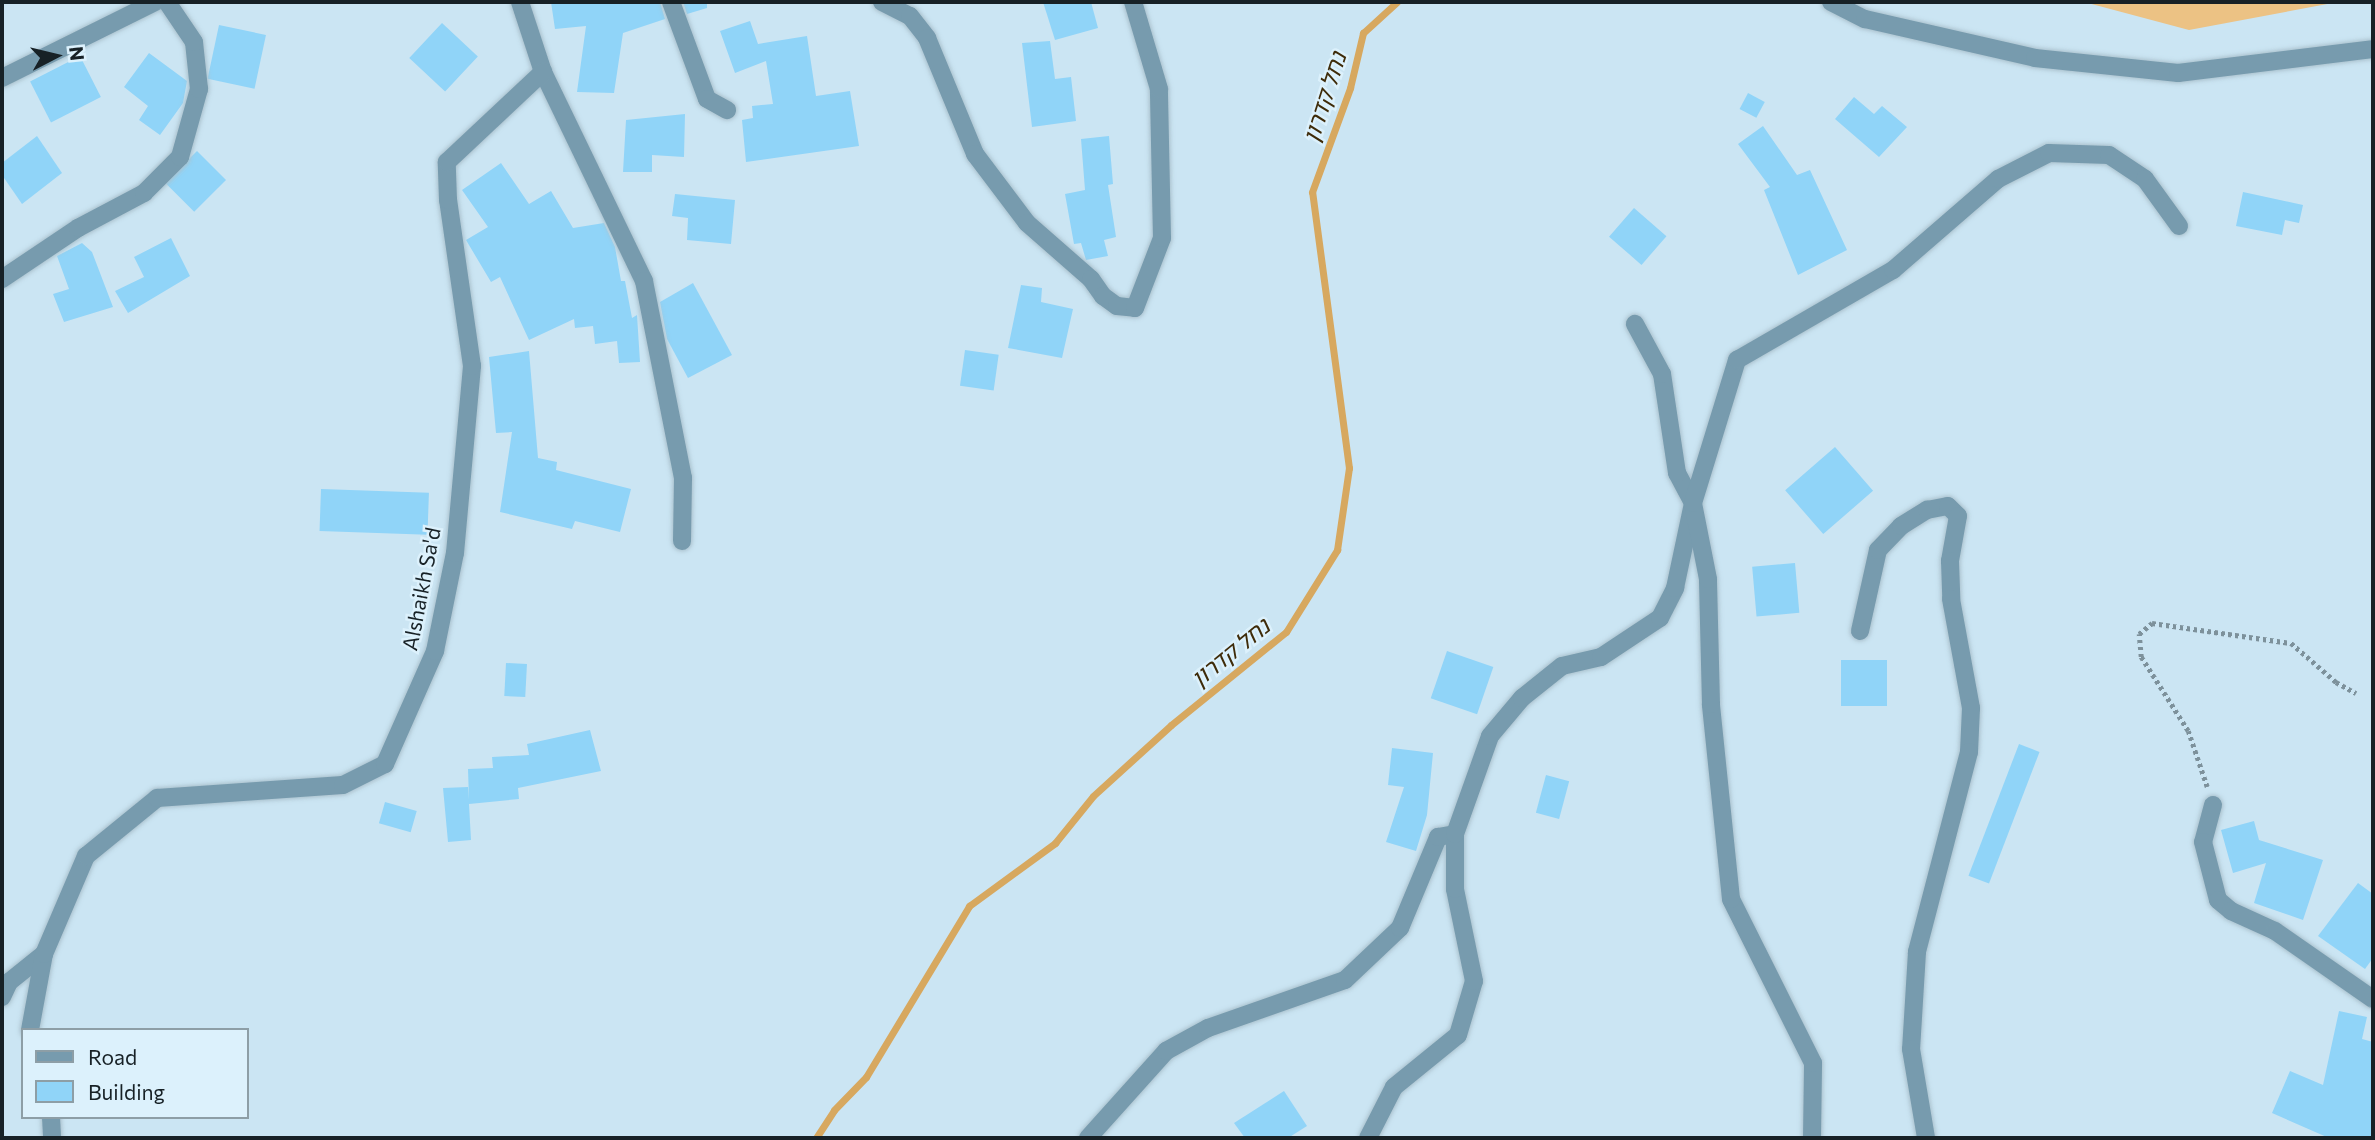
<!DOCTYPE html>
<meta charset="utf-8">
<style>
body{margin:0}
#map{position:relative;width:2375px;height:1140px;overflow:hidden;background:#cbe5f3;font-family:Commissioner,"Noto Sans Hebrew",sans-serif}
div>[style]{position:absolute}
.green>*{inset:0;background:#ecc284}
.stream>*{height:7px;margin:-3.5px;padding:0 3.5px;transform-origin:3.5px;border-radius:3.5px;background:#d7a85f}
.building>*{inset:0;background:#90d4f8;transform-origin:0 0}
.path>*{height:4.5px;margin-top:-2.25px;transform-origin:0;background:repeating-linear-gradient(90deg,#7d919b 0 3.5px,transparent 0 7px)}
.roads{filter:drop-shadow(0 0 2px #abc2ce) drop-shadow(0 0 2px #abc2ce)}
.minor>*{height:18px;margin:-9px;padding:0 9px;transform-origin:9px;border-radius:9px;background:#779bae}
span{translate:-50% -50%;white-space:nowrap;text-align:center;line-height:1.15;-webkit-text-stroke:5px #dcf1fc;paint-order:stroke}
.street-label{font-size:21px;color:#172126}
.water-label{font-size:23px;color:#3e2b09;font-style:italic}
.frame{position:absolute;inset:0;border:4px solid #172126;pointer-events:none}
.legend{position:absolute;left:21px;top:1028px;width:228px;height:91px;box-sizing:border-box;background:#dcf1fc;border:2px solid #8d9ea6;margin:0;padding:9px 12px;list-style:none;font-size:21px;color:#172126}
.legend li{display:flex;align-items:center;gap:14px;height:35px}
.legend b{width:35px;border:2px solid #8d9ea6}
.north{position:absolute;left:21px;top:21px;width:70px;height:70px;-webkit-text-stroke:5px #dcf1fc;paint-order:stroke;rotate:83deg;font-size:19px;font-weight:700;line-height:28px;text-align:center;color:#172126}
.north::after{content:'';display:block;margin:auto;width:24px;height:32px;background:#172126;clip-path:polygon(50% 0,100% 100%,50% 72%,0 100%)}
</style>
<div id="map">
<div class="green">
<div style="clip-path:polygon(2084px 2px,2338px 2px,2189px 30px)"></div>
</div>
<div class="stream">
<div style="left:816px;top:1138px;width:33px;rotate:-57deg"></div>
<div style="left:834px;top:1110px;width:46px;rotate:-45.9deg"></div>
<div style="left:866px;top:1077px;width:200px;rotate:-58.9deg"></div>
<div style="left:969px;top:906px;width:107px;rotate:-36.2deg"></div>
<div style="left:1055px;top:843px;width:60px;rotate:-51deg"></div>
<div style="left:1093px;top:796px;width:105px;rotate:-42.3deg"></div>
<div style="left:1171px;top:725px;width:148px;rotate:-39deg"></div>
<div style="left:1286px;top:632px;width:97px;rotate:-58.1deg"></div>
<div style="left:1337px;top:550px;width:83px;rotate:-81.7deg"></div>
<div style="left:1349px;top:468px;width:278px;rotate:-97.6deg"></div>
<div style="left:1312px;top:192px;width:111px;rotate:-69.9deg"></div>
<div style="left:1350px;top:88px;width:57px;rotate:-76.7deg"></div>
<div style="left:1363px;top:33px;width:46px;rotate:-42.4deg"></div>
</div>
<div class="building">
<div style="clip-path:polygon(551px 2px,660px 2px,665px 19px,623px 33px,614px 93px,577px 92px,586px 26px,555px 29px)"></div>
<div style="clip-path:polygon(683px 2px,707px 2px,707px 8px,687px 14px)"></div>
<div style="clip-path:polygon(1043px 2px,1091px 2px,1098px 28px,1055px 40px)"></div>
<div style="clip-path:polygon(750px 21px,758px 44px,807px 36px,816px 96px,850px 91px,859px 146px,746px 162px,742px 120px,753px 118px,752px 106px,773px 104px,766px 61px,735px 73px,720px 31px)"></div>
<div style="left:442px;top:23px;width:49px;height:48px;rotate:43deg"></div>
<div style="left:219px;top:25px;width:48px;height:55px;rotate:12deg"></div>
<div style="clip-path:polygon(1050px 41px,1055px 79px,1071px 77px,1076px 121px,1032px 127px,1022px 43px)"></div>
<div style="clip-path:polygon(149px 53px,187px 81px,183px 103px,160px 135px,139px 120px,148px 106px,124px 87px)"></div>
<div style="left:80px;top:56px;width:46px;height:56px;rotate:63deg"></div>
<div style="left:1748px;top:93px;width:19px;height:18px;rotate:28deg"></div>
<div style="clip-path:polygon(1854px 97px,1874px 114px,1882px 106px,1907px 127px,1879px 157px,1835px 119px)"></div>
<div style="clip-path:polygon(685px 114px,684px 157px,652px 155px,652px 172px,623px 172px,626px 120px)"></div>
<div style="clip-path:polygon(1763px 126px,1797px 175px,1810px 170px,1847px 250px,1798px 275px,1764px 190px,1770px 187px,1738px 144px)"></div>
<div style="clip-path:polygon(37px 136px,62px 173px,22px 204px,2px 175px,2px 163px)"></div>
<div style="clip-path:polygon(1109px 136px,1113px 184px,1108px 185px,1116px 237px,1104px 240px,1108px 256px,1086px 260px,1081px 243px,1074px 244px,1065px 194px,1085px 190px,1081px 139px)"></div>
<div style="left:197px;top:151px;width:41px;height:45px;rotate:45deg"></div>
<div style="clip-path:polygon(501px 163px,529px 204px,551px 191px,573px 228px,604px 223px,615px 247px,621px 281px,625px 281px,632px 318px,637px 315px,640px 362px,619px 363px,617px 341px,595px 344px,593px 326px,575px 328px,574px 319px,529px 340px,500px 277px,491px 282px,466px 240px,488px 227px,462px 190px)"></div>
<div style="clip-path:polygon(2243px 192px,2303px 205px,2299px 223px,2285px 220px,2282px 235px,2236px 226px)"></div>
<div style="clip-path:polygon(675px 194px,735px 200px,731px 244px,687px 240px,688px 218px,672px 216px)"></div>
<div style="left:1634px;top:208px;width:43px;height:38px;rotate:41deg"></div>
<div style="clip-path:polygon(171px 238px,190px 276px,128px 313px,115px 291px,144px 277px,134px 257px)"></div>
<div style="clip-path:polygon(82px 243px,92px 252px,113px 307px,64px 322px,53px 294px,69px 289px,57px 256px)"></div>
<div style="clip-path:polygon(693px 283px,732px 355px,688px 378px,667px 339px,660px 302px)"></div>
<div style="clip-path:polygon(1021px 285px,1042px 288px,1041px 302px,1073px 309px,1062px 358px,1008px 348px)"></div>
<div style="left:965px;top:350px;width:34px;height:36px;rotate:8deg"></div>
<div style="clip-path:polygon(529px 351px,538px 458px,557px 462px,556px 470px,631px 489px,620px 532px,575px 521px,572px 529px,500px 512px,512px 432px,496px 433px,489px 357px)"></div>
<div style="left:1835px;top:447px;width:58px;height:66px;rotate:49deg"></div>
<div style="left:321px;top:489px;width:108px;height:42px;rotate:2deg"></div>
<div style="left:1795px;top:563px;width:50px;height:43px;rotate:85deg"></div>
<div style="left:1447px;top:651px;width:49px;height:50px;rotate:19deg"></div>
<div style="left:1887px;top:660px;width:46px;height:46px;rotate:90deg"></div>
<div style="left:506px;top:663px;width:21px;height:33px;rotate:3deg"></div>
<div style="clip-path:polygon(590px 730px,601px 771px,518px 788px,519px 799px,469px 804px,471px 840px,448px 842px,443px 788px,468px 787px,469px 800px,468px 769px,493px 768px,492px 757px,529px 755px,527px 744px)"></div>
<div style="left:2019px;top:744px;width:22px;height:141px;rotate:21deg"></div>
<div style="clip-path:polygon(1392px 748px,1433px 753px,1427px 815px,1416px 851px,1386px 842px,1404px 787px,1388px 785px)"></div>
<div style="left:1546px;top:775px;width:24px;height:39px;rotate:15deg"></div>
<div style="left:385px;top:802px;width:33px;height:22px;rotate:16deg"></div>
<div style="clip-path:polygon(2254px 821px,2259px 840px,2323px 860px,2303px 920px,2254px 903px,2266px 863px,2233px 873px,2221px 830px)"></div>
<div style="clip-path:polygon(2358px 883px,2373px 894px,2373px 958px,2365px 969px,2318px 936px)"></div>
<div style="clip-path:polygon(2339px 1011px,2367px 1017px,2362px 1039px,2373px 1042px,2373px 1138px,2329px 1138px,2272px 1113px,2290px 1071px,2323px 1085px)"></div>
<div style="clip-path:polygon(1284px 1091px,1307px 1126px,1288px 1138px,1245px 1138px,1234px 1123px)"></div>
</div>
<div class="path">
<div style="left:2207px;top:787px;width:59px;rotate:-108.7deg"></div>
<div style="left:2188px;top:731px;width:88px;rotate:-122.4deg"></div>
<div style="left:2141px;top:657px;width:23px;rotate:-95deg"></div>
<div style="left:2139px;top:634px;width:17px;rotate:-40deg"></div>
<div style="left:2152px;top:623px;width:140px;rotate:8.2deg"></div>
<div style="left:2291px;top:643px;width:60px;rotate:40.9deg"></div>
<div style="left:2336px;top:682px;width:23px;rotate:29deg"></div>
</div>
<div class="roads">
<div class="minor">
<div style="left:520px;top:2px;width:74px;rotate:71.8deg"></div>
<div style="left:543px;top:72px;width:232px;rotate:64.2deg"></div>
<div style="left:644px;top:281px;width:201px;rotate:78.8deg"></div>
<div style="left:683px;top:478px;width:63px;rotate:90.9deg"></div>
<div style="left:671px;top:2px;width:103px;rotate:69.6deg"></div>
<div style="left:707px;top:99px;width:23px;rotate:29deg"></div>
<div style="left:882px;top:2px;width:31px;rotate:27deg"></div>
<div style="left:910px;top:16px;width:28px;rotate:52deg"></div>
<div style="left:927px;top:38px;width:126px;rotate:67.5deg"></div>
<div style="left:975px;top:154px;width:86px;rotate:53deg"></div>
<div style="left:1027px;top:223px;width:85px;rotate:41.2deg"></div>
<div style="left:1091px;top:279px;width:21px;rotate:55deg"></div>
<div style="left:1103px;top:296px;width:17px;rotate:36deg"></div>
<div style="left:1117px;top:306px;width:18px;rotate:6deg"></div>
<div style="left:1135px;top:308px;width:75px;rotate:-68.9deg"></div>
<div style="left:1162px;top:238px;width:149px;rotate:-91.2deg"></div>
<div style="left:1159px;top:89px;width:91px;rotate:-106.6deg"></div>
<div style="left:1831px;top:2px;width:38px;rotate:27deg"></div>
<div style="left:1865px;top:19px;width:174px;rotate:12.9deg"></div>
<div style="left:2035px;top:58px;width:144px;rotate:6deg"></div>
<div style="left:2178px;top:73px;width:196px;rotate:-7deg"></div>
<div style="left:2px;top:78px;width:171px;rotate:-26.4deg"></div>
<div style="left:2px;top:279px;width:92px;rotate:-33.9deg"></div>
<div style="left:78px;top:228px;width:75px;rotate:-27.9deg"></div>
<div style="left:144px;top:193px;width:51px;rotate:-45deg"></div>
<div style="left:180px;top:157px;width:71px;rotate:-74.4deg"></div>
<div style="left:199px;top:89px;width:47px;rotate:-96.1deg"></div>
<div style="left:194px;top:42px;width:48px;rotate:-124deg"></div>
<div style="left:1860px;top:631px;width:83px;rotate:-77.5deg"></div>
<div style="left:1878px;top:550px;width:33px;rotate:-46deg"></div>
<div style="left:1901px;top:526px;width:31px;rotate:-32deg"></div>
<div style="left:1927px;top:510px;width:21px;rotate:-11deg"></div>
<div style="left:1948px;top:506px;width:14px;rotate:45deg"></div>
<div style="left:1958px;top:516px;width:46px;rotate:100.1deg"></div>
<div style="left:1950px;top:561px;width:38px;rotate:88deg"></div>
<div style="left:1951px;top:599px;width:111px;rotate:79.6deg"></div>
<div style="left:1971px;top:708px;width:44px;rotate:92.6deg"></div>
<div style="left:1969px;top:752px;width:207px;rotate:104.6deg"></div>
<div style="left:1917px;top:952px;width:97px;rotate:93.5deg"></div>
<div style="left:1911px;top:1049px;width:90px;rotate:80.4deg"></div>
<div style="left:2213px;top:805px;width:38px;rotate:105deg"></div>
<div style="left:2203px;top:842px;width:60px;rotate:75.5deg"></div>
<div style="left:2218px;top:900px;width:17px;rotate:40deg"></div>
<div style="left:2231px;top:911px;width:48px;rotate:24.4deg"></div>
<div style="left:2275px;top:931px;width:119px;rotate:34.8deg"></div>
<div style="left:2px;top:997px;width:17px;rotate:-65deg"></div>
<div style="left:9px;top:982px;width:45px;rotate:-38.7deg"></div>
<div style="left:30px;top:1030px;width:77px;rotate:-79.6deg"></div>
<div style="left:44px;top:954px;width:107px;rotate:-66.8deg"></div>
<div style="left:86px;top:856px;width:92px;rotate:-39.2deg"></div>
<div style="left:157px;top:798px;width:186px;rotate:-4deg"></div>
<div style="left:343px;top:785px;width:47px;rotate:-26.6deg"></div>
<div style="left:385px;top:764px;width:124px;rotate:-66.1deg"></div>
<div style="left:435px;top:651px;width:100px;rotate:-78.5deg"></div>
<div style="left:455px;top:553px;width:188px;rotate:-84.8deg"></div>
<div style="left:472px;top:366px;width:168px;rotate:-98.2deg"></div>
<div style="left:448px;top:200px;width:38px;rotate:-92deg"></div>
<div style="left:447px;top:162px;width:132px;rotate:-43.2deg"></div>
<div style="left:51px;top:1117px;width:21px;rotate:87deg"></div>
<div style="left:1088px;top:1138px;width:117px;rotate:-48.1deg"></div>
<div style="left:1166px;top:1051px;width:48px;rotate:-28.7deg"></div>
<div style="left:1208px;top:1028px;width:145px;rotate:-19.3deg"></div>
<div style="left:1345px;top:980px;width:76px;rotate:-43.4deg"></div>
<div style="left:1400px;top:928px;width:99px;rotate:-67.3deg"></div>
<div style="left:1438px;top:837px;width:17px;rotate:-10deg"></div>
<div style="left:1368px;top:1138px;width:57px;rotate:-63deg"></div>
<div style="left:1394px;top:1087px;width:82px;rotate:-39.1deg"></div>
<div style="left:1458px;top:1035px;width:56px;rotate:-73.5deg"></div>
<div style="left:1474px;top:981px;width:94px;rotate:-101.7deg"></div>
<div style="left:1455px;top:889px;width:55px;rotate:-90deg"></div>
<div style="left:1455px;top:834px;width:104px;rotate:-70.3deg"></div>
<div style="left:1490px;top:736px;width:50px;rotate:-49.9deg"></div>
<div style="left:1522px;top:698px;width:51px;rotate:-38.7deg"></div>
<div style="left:1562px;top:666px;width:40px;rotate:-13deg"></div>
<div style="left:1601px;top:657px;width:71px;rotate:-33.5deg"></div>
<div style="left:1660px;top:618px;width:34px;rotate:-63deg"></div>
<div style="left:1675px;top:588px;width:87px;rotate:-78deg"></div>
<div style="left:1693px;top:503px;width:34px;rotate:-118deg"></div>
<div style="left:1677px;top:473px;width:100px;rotate:-98.6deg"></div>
<div style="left:1662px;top:374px;width:57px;rotate:-118.4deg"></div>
<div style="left:1812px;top:1138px;width:75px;rotate:-89.2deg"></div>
<div style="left:1813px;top:1063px;width:183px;rotate:-116.6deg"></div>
<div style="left:1731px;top:899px;width:196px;rotate:-95.9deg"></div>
<div style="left:1711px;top:704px;width:125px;rotate:-91.4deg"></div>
<div style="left:1708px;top:579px;width:77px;rotate:-101.2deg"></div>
<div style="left:1693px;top:503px;width:150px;rotate:-72.9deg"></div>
<div style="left:1737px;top:360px;width:180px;rotate:-30deg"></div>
<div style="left:1893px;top:270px;width:139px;rotate:-40.9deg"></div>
<div style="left:1998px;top:179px;width:57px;rotate:-27deg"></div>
<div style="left:2049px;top:153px;width:60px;rotate:1.9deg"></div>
<div style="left:2109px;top:155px;width:43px;rotate:33.7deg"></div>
<div style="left:2145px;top:179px;width:58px;rotate:54.1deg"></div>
</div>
</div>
<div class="street-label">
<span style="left:421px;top:589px;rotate:-79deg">Alshaikh Sa'd</span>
</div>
<div class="water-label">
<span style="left:1324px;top:97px;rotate:-72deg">נחל קדרון</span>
<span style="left:1230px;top:652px;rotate:-39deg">נחל קדרון</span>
</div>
<div class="frame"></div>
<ul class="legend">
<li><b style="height:9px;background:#779bae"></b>Road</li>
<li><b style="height:19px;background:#90d4f8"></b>Building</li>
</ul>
<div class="north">N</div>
</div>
